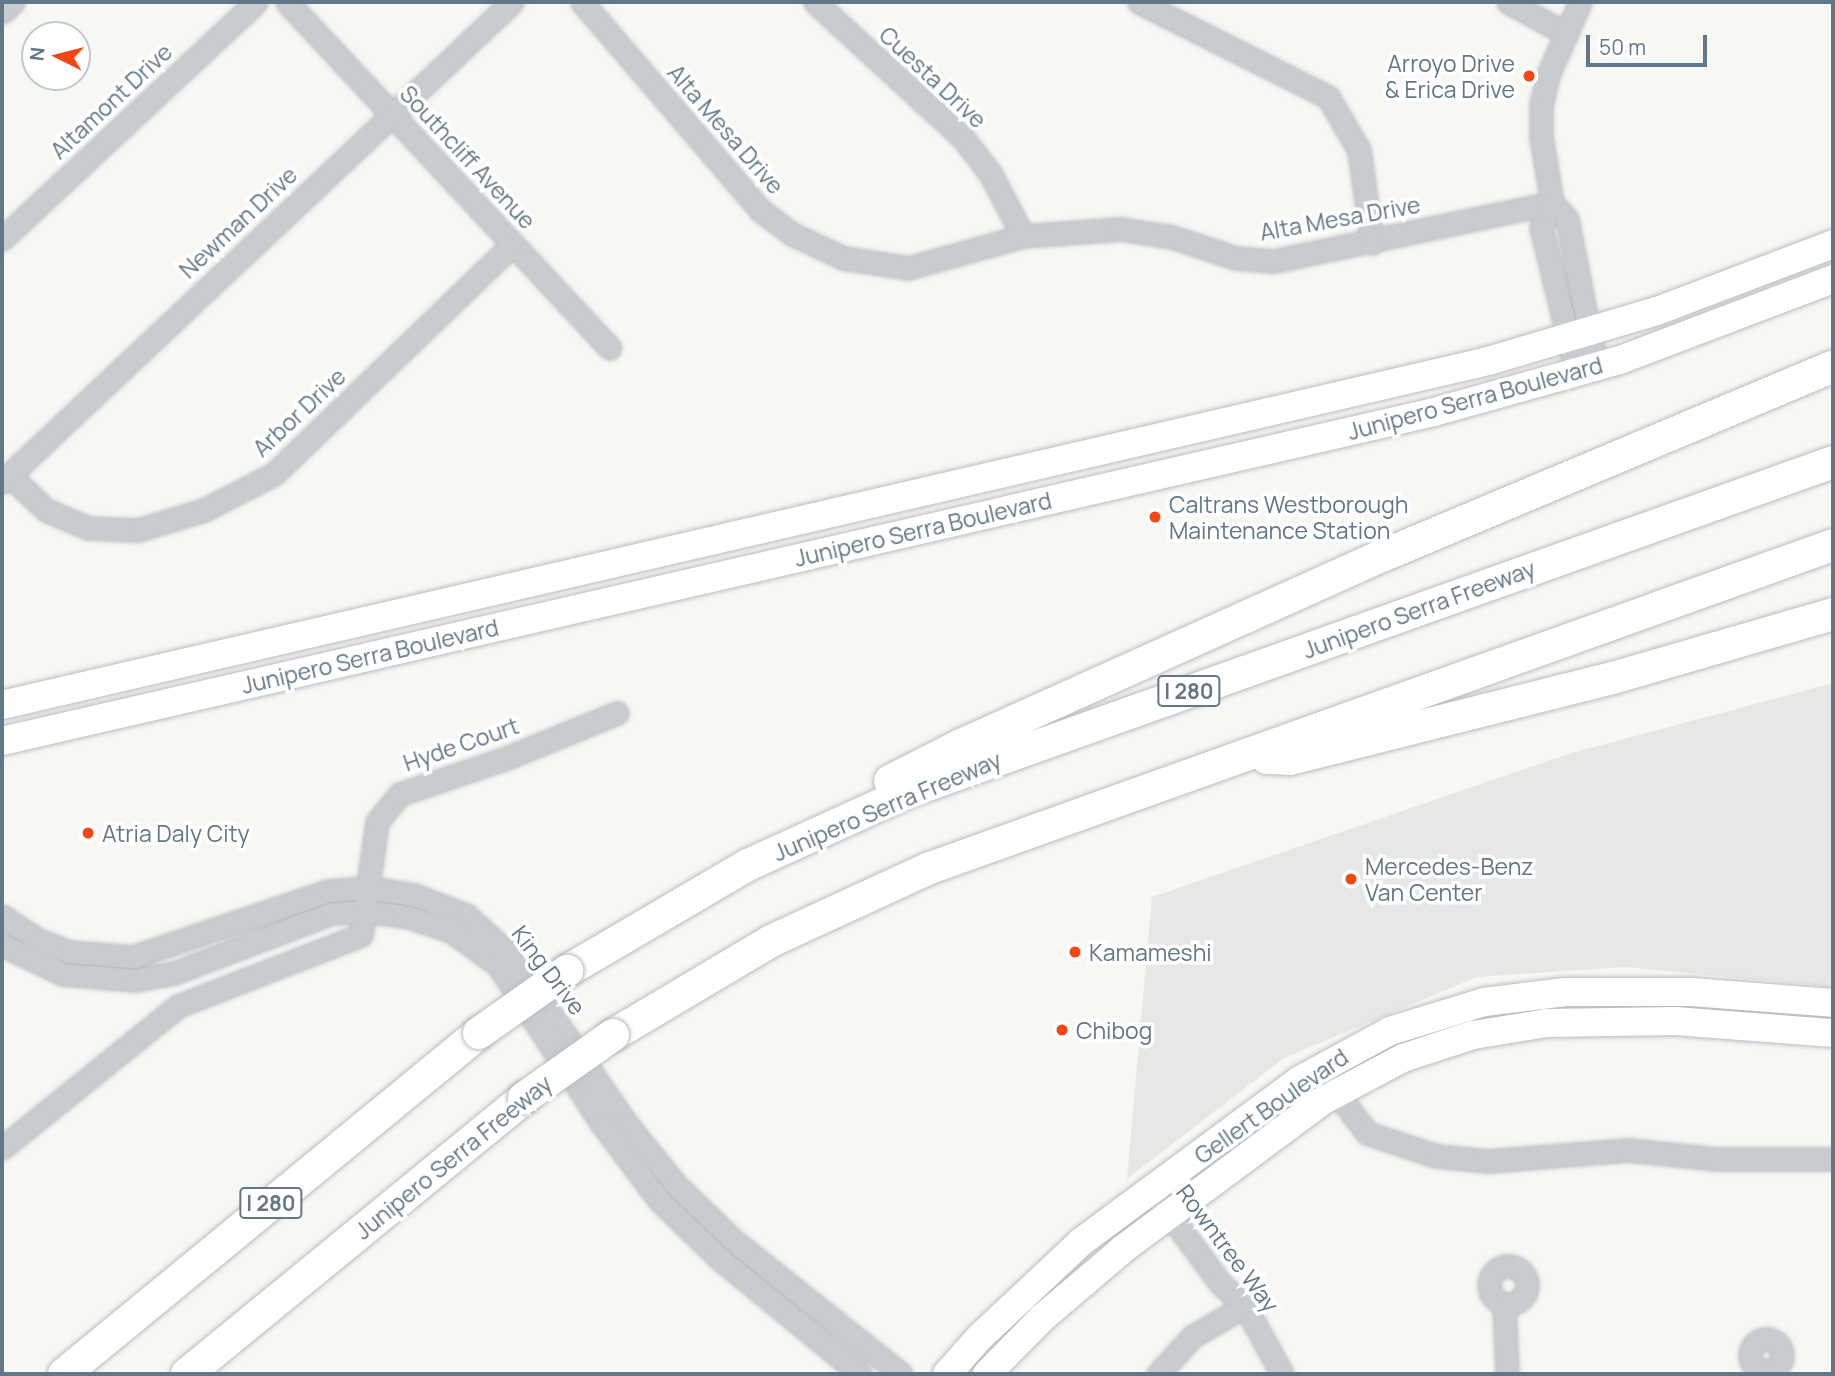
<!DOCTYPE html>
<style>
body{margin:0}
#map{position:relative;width:1835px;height:1376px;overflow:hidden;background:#f7f7f3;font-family:Manrope,sans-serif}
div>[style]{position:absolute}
.built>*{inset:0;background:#e7e8e6}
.roads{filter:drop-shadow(0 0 2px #b9bdc1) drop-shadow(0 0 2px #b9bdc1)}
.minor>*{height:21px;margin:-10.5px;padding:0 10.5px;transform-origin:10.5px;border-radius:10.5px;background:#c8cccf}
.minor>.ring{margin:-10.5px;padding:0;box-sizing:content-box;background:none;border:21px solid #c8cccf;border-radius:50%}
.major>*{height:28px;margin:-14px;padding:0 14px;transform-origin:14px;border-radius:14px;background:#fff}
.highway>*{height:32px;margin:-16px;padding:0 16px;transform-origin:16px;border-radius:16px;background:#fff}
.bridges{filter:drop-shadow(0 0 2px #b8bcbf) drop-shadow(0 0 2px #b8bcbf)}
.highway-bridge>*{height:32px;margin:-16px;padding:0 16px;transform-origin:16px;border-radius:16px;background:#fff}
.dots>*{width:19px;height:19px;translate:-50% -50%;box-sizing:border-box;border:4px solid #fff;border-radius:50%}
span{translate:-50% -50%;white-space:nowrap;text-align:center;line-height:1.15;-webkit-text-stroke:7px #fff;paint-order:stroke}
.shield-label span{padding:2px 5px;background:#fff;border:2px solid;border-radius:5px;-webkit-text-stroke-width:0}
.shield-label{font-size:21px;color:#627787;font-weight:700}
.poi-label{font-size:23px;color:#627787}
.right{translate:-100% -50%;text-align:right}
.left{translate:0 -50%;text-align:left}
.street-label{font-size:23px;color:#627787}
.frame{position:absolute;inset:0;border:4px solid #627787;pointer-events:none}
.north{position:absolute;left:21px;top:21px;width:70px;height:70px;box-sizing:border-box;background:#fff;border:2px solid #c0c9cf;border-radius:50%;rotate:276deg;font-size:19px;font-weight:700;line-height:28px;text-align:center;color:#627787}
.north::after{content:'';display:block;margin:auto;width:24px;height:32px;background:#f54614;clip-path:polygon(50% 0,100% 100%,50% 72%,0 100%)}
.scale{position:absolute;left:1586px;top:35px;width:121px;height:32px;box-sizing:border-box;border:4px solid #627787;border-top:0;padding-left:9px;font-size:21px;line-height:24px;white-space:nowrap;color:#627787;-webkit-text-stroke:5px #fff;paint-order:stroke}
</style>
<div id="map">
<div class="built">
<div style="clip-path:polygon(1833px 683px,1833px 987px,1624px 967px,1477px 977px,1284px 1058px,1127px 1179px,1152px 897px,1568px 754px)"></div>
</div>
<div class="roads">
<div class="minor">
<div style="left:287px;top:2px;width:473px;rotate:47deg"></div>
<div style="left:582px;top:2px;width:274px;rotate:49.4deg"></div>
<div style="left:760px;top:210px;width:40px;rotate:37deg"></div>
<div style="left:792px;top:234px;width:56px;rotate:25.2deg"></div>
<div style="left:843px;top:258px;width:66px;rotate:8.7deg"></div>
<div style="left:908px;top:268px;width:119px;rotate:-15.5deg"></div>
<div style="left:1023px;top:236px;width:98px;rotate:-4.1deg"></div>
<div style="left:1121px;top:229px;width:52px;rotate:8.9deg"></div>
<div style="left:1172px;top:237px;width:67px;rotate:18.2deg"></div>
<div style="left:1236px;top:258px;width:38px;rotate:5deg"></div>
<div style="left:1274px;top:261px;width:284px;rotate:-11.8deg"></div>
<div style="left:815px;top:2px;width:200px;rotate:42.6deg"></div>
<div style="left:962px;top:137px;width:46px;rotate:52.1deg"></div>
<div style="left:990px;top:173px;width:71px;rotate:62.4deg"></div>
<div style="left:1139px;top:2px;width:212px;rotate:26.7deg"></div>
<div style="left:1328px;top:97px;width:61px;rotate:59.7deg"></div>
<div style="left:1359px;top:150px;width:94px;rotate:82deg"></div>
<div style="left:1508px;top:2px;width:67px;rotate:28.5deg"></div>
<div style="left:1580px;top:2px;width:80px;rotate:113.7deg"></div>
<div style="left:1548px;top:75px;width:32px;rotate:103deg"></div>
<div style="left:1541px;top:106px;width:31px;rotate:90deg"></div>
<div style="left:1541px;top:137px;width:67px;rotate:80.5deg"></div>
<div style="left:1552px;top:203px;width:22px;rotate:47deg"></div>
<div style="left:1567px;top:219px;width:151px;rotate:78.9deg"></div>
<div style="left:2px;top:12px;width:15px;rotate:-42deg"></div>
<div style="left:1552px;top:203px;width:26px;rotate:115deg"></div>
<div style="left:1541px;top:227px;width:151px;rotate:76.2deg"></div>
<div style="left:2px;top:239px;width:347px;rotate:-43deg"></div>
<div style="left:9px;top:475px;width:51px;rotate:43.4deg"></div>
<div style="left:46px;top:510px;width:46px;rotate:23.2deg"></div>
<div style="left:88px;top:528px;width:50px;rotate:2.3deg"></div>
<div style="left:138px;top:530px;width:69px;rotate:-16.9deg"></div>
<div style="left:204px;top:510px;width:79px;rotate:-27.2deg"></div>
<div style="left:274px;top:474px;width:332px;rotate:-43.9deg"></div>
<div style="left:2px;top:482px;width:700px;rotate:-43.26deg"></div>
<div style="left:2px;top:916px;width:43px;rotate:33.7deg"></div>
<div style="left:38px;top:940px;width:33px;rotate:21deg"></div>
<div style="left:69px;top:952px;width:64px;rotate:4.5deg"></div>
<div style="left:133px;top:957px;width:206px;rotate:-18.7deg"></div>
<div style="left:328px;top:891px;width:40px;rotate:-4.3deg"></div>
<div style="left:368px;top:888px;width:47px;rotate:8.7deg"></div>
<div style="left:414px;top:895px;width:56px;rotate:21deg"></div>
<div style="left:466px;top:915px;width:59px;rotate:42.3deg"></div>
<div style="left:510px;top:955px;width:204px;rotate:55.4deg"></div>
<div style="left:626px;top:1123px;width:80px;rotate:51.1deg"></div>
<div style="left:676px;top:1185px;width:81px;rotate:44deg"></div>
<div style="left:734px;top:1241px;width:213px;rotate:38.5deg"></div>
<div style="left:2px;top:945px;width:68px;rotate:25.4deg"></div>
<div style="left:63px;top:974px;width:72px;rotate:4.8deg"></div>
<div style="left:135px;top:980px;width:40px;rotate:-10deg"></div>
<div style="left:174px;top:973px;width:169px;rotate:-20.8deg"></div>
<div style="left:332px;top:913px;width:35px;rotate:-3deg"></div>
<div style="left:367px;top:911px;width:42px;rotate:8.1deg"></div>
<div style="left:409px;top:917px;width:44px;rotate:18.4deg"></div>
<div style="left:451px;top:931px;width:58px;rotate:35.9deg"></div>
<div style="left:498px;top:965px;width:190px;rotate:56.8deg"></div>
<div style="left:602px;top:1124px;width:95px;rotate:53.1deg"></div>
<div style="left:659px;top:1200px;width:83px;rotate:44deg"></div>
<div style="left:719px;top:1258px;width:183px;rotate:39.4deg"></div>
<div style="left:1336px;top:1092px;width:51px;rotate:52.9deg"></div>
<div style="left:1367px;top:1133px;width:73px;rotate:18.4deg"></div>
<div style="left:1436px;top:1156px;width:52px;rotate:5.5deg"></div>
<div style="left:1488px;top:1161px;width:140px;rotate:-4.5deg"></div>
<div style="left:1628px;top:1150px;width:88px;rotate:5.8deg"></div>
<div style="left:1716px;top:1159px;width:117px"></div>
<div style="left:2px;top:1148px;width:226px;rotate:-38.9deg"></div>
<div style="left:178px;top:1006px;width:196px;rotate:-21.2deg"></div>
<div style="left:361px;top:935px;width:114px;rotate:-81.9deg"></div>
<div style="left:377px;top:822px;width:36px;rotate:-51deg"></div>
<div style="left:400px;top:794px;width:110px;rotate:-18.6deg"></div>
<div style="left:504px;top:759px;width:122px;rotate:-22.2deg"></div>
<div style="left:1161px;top:1203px;width:99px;rotate:53.6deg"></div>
<div style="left:1220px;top:1283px;width:34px;rotate:43deg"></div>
<div style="left:1245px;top:1306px;width:77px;rotate:61.4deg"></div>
<div class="ring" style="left:1489px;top:1266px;width:17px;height:17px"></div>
<div style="left:1504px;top:1304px;width:70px;rotate:87.5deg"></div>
<div class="ring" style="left:1750px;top:1339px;width:11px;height:11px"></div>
<div style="left:1158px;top:1374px;width:52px;rotate:-47.4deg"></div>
<div style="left:1193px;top:1336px;width:60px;rotate:-30deg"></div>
</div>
<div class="major">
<div style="left:2px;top:705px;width:1525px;rotate:-13.03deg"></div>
<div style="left:1488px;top:361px;width:176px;rotate:-16.5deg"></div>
<div style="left:1657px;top:311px;width:188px;rotate:-20.8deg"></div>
<div style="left:2px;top:741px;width:1469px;rotate:-12.94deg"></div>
<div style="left:1434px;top:412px;width:193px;rotate:-15.6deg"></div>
<div style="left:1620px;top:360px;width:228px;rotate:-20.8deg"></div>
<div style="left:947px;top:1374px;width:50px;rotate:-48.3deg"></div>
<div style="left:980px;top:1337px;width:139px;rotate:-43.2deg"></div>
<div style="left:1081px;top:1242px;width:272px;rotate:-36.5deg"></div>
<div style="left:1300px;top:1080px;width:102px;rotate:-28.6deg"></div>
<div style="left:1390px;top:1031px;width:98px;rotate:-17.1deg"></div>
<div style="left:1484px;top:1002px;width:82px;rotate:-7deg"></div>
<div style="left:1565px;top:992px;width:126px"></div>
<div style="left:1691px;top:992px;width:142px;rotate:4.4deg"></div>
<div style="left:987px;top:1374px;width:78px;rotate:-45.5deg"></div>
<div style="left:1042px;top:1318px;width:106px;rotate:-40.4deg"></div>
<div style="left:1123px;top:1249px;width:248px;rotate:-36.6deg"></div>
<div style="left:1322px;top:1101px;width:92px;rotate:-28deg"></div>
<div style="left:1403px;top:1058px;width:74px;rotate:-18.2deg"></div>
<div style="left:1473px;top:1035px;width:75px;rotate:-9.2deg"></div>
<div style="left:1547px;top:1023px;width:129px;rotate:-0.9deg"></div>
<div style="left:1676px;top:1021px;width:157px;rotate:4.4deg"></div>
</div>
<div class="highway">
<div style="left:1267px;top:758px;width:23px;rotate:2deg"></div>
<div style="left:1290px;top:759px;width:333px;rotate:-14.1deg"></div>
<div style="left:1613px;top:678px;width:229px;rotate:-16.2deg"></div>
<div style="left:890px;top:781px;width:80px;rotate:-26.9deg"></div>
<div style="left:961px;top:745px;width:461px;rotate:-24.2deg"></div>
<div style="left:1382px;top:556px;width:489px;rotate:-22.8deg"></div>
<div style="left:567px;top:971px;width:210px;rotate:-30.4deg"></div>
<div style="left:748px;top:865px;width:176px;rotate:-24.5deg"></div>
<div style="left:908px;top:792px;width:982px;rotate:-19.63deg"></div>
<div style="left:613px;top:1035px;width:184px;rotate:-30.7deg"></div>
<div style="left:771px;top:941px;width:175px;rotate:-24.7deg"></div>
<div style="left:930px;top:868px;width:959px;rotate:-19.68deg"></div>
<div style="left:64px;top:1374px;width:537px;rotate:-39.41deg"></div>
<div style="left:187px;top:1374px;width:436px;rotate:-39.3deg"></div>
</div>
</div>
<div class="bridges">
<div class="highway-bridge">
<div style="left:479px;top:1033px;width:108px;rotate:-35.2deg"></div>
<div style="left:524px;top:1098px;width:109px;rotate:-35.3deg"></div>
</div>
</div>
<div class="dots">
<div style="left:1529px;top:76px;background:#f54614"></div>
<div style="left:1155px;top:517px;background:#f54614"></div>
<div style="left:88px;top:833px;background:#f54614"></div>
<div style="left:1351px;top:879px;background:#f54614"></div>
<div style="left:1075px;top:952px;background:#f54614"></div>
<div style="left:1062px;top:1030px;background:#f54614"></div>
</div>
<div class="shield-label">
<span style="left:1189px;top:691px">I 280</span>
<span style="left:271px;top:1203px">I 280</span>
</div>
<div class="poi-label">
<span class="right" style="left:1515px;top:76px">Arroyo Drive<br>&amp; Erica Drive</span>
<span class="left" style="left:1169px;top:517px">Caltrans Westborough<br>Maintenance Station</span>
<span class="left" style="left:102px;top:833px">Atria Daly City</span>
<span class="left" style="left:1365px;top:879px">Mercedes-Benz<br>Van Center</span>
<span class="left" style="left:1089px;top:952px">Kamameshi</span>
<span class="left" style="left:1076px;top:1030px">Chibog</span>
</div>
<div class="street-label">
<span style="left:933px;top:77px;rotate:43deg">Cuesta Drive</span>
<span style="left:111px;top:101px;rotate:-43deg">Altamont Drive</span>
<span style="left:726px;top:129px;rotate:49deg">Alta Mesa Drive</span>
<span style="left:468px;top:157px;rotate:47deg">Southcliff Avenue</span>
<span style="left:1340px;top:218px;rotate:-10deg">Alta Mesa Drive</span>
<span style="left:238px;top:222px;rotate:-43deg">Newman Drive</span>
<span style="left:1475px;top:398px;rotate:-15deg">Junipero Serra Boulevard</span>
<span style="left:299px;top:412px;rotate:-43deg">Arbor Drive</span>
<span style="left:923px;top:529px;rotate:-13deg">Junipero Serra Boulevard</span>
<span style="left:1419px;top:609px;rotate:-20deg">Junipero Serra Freeway</span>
<span style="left:370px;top:656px;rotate:-13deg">Junipero Serra Boulevard</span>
<span style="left:461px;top:744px;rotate:-19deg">Hyde Court</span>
<span style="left:887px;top:806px;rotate:-23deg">Junipero Serra Freeway</span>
<span style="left:549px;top:970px;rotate:53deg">King Drive</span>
<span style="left:1271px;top:1106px;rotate:-35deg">Gellert Boulevard</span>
<span style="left:453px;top:1157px;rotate:-39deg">Junipero Serra Freeway</span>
<span style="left:1228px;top:1248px;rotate:53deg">Rowntree Way</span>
</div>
<div class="frame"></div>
<div class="north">N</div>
<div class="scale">50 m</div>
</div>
